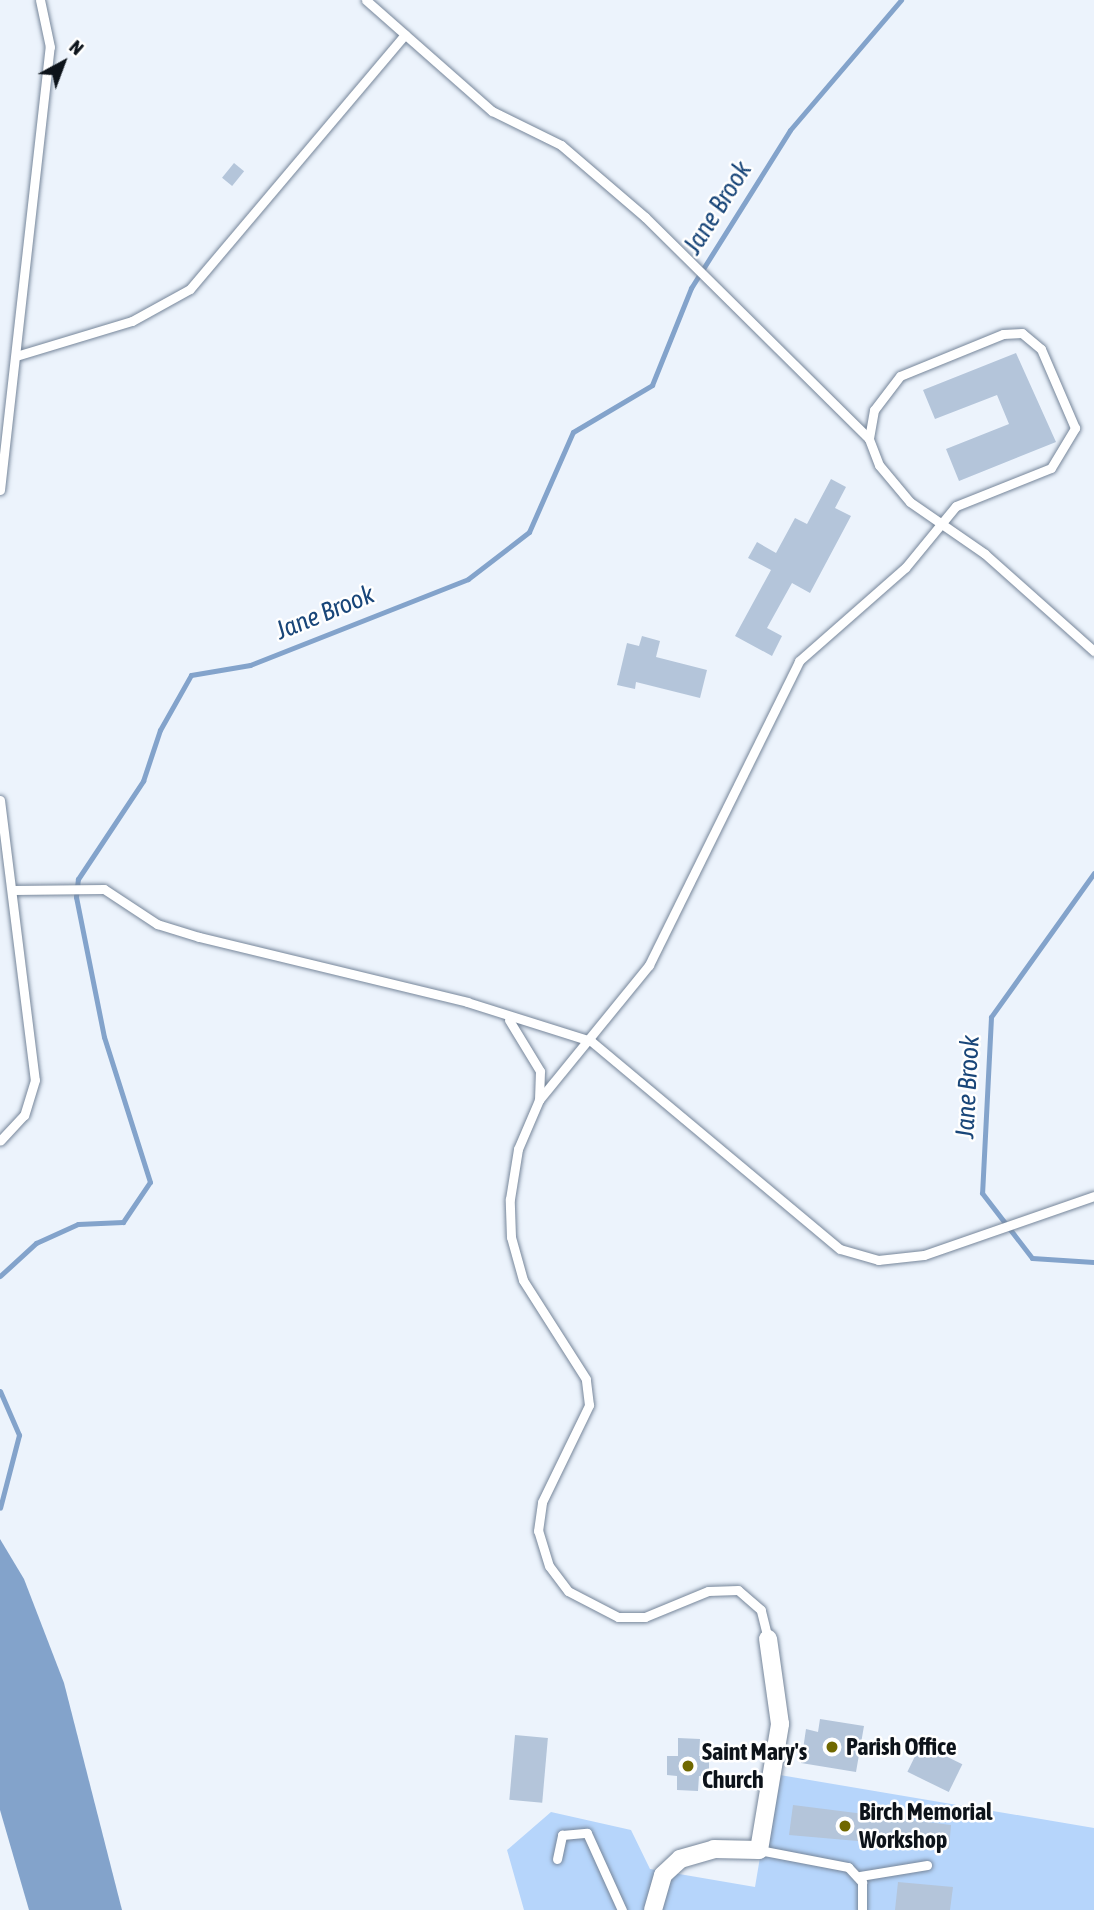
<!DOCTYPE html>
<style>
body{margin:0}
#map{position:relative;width:1094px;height:1910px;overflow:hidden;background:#ecf3fc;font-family:"Asap Condensed",sans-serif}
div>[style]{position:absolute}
.green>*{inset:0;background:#b6d5fb}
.water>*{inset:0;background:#83a3cb}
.stream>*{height:5px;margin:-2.5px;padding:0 2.5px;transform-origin:2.5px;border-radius:2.5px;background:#83a3cb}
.building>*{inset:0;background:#b4c5da;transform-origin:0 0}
.roads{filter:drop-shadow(0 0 2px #76869a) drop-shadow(0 0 2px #76869a)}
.lane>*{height:9px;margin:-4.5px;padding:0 4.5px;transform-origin:4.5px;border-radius:4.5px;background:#fff}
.street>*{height:18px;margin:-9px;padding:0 9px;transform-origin:9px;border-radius:9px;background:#fff}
.dots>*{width:19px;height:19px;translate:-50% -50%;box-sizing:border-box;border:4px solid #fff;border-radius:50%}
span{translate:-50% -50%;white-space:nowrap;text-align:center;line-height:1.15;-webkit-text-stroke:5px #fff;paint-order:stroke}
.poi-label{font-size:24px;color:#0d131a;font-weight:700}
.left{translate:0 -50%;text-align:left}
.water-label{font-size:26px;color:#194679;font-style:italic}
.north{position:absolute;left:28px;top:28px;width:70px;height:70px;-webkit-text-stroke:5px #fff;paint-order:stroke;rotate:41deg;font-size:19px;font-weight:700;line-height:28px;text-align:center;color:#0d131a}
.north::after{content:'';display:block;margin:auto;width:24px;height:32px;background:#0d131a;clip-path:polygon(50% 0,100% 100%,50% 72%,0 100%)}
</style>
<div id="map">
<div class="green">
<div style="clip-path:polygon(774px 1774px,1094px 1828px,1094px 1910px,524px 1910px,507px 1850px,551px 1812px,631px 1830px,650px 1869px,755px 1887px)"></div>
</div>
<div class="water">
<div style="clip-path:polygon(0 1539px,24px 1579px,64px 1683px,122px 1910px,29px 1910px,0 1810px)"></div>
</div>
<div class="stream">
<div style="left:1094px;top:873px;width:177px;rotate:125.6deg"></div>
<div style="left:991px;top:1017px;width:176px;rotate:92.9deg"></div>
<div style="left:982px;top:1193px;width:82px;rotate:52.4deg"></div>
<div style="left:1032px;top:1258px;width:62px;rotate:3.7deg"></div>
<div style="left:0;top:1276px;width:49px;rotate:-42.5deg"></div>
<div style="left:36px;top:1243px;width:46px;rotate:-24.3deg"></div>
<div style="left:78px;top:1224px;width:45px;rotate:-2.5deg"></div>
<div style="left:123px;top:1222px;width:48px;rotate:-56deg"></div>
<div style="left:150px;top:1182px;width:152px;rotate:-107.6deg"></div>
<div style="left:104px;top:1037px;width:143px;rotate:-101.3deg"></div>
<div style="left:76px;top:897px;width:18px;rotate:-84deg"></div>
<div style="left:78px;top:879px;width:118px;rotate:-56.4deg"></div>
<div style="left:143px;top:781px;width:54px;rotate:-71.6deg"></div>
<div style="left:160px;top:730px;width:63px;rotate:-60.6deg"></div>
<div style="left:191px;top:675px;width:60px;rotate:-9.6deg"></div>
<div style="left:250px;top:665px;width:234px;rotate:-21.5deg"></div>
<div style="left:468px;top:579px;width:77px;rotate:-37.6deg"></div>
<div style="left:529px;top:532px;width:109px;rotate:-66.3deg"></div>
<div style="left:573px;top:432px;width:92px;rotate:-30.7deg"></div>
<div style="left:652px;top:385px;width:105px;rotate:-68.1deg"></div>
<div style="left:691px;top:288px;width:186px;rotate:-57.9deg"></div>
<div style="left:790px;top:130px;width:171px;rotate:-49.5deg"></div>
<div style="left:0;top:1391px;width:48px;rotate:66.6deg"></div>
<div style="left:19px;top:1435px;width:75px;rotate:104.6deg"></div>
</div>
<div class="building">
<div style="left:234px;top:163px;width:13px;height:19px;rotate:39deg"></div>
<div style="clip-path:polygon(1016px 353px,1056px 442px,959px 481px,946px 449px,1009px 424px,997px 395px,935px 419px,923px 390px)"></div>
<div style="clip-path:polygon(831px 479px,846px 487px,835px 508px,851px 516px,810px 593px,792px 583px,767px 628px,782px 636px,772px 656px,735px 636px,771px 570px,748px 558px,757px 542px,776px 553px,795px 518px,807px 524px)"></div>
<div style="clip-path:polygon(642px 636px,660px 641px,656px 657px,707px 670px,700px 698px,636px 682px,635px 689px,617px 685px,627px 643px,639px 646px)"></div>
<div style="clip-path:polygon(820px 1719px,864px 1726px,856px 1772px,801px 1763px,806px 1729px,818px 1732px)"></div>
<div style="left:515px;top:1735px;width:33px;height:65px;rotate:5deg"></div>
<div style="clip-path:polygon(678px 1738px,700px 1739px,699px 1756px,709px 1757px,709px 1777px,699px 1776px,698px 1791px,677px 1790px,677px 1776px,667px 1775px,667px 1756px,678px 1756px)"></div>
<div style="left:921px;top:1744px;width:46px;height:31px;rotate:26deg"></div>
<div style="clip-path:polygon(793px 1805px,951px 1825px,949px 1849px,789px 1835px)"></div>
<div style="clip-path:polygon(898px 1882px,953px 1887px,950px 1910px,895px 1910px)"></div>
</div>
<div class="roads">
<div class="lane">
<div style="left:366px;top:0;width:168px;rotate:41.4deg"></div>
<div style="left:492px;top:111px;width:77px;rotate:26.2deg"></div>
<div style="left:561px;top:145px;width:111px;rotate:40.6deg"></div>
<div style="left:645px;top:217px;width:315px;rotate:44.7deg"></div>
<div style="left:869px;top:439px;width:28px;rotate:69deg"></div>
<div style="left:879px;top:465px;width:48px;rotate:50deg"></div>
<div style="left:910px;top:502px;width:91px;rotate:34.7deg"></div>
<div style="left:985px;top:554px;width:146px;rotate:41.7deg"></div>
<div style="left:16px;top:356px;width:121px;rotate:-16.8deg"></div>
<div style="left:132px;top:321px;width:66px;rotate:-28.9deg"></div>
<div style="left:190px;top:289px;width:333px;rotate:-49.8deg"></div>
<div style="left:0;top:490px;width:446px;rotate:-83.6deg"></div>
<div style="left:50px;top:47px;width:48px;rotate:-102deg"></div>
<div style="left:0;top:800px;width:282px;rotate:82.9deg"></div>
<div style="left:35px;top:1080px;width:37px;rotate:107deg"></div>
<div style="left:24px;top:1115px;width:35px;rotate:133deg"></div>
<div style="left:13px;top:890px;width:91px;rotate:-0.6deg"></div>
<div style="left:104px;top:889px;width:64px;rotate:33.4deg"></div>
<div style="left:157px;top:924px;width:44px;rotate:17.2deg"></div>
<div style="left:199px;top:937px;width:276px;rotate:13.6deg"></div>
<div style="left:467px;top:1002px;width:130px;rotate:17.5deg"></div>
<div style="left:591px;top:1041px;width:324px;rotate:39.9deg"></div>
<div style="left:840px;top:1249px;width:40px;rotate:16deg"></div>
<div style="left:878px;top:1260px;width:46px;rotate:-6.2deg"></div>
<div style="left:924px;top:1255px;width:180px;rotate:-19.1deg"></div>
<div style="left:509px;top:1020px;width:60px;rotate:58.7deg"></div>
<div style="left:540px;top:1071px;width:29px;rotate:92deg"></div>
<div style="left:768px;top:1639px;width:30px;rotate:-104deg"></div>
<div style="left:761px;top:1610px;width:30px;rotate:-139deg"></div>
<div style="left:738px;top:1590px;width:30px;rotate:178deg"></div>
<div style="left:708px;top:1591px;width:68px;rotate:157.6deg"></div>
<div style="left:645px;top:1617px;width:27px;rotate:180deg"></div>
<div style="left:618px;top:1617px;width:56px;rotate:-152.5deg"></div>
<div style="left:568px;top:1591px;width:31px;rotate:-127deg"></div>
<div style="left:549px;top:1566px;width:37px;rotate:-107deg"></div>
<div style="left:538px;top:1531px;width:29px;rotate:-82deg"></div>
<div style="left:542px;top:1502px;width:108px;rotate:-64.1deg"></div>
<div style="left:589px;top:1405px;width:26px;rotate:-97deg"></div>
<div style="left:586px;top:1379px;width:117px;rotate:-122.5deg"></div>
<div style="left:523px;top:1280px;width:45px;rotate:-105.6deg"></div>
<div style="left:511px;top:1237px;width:38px;rotate:-92deg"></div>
<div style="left:510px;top:1199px;width:51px;rotate:-80.9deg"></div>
<div style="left:518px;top:1149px;width:53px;rotate:-66.8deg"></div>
<div style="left:539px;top:1100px;width:174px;rotate:-50.8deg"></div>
<div style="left:649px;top:965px;width:339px;rotate:-63.7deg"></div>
<div style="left:799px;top:661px;width:141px;rotate:-41.3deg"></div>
<div style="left:905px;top:568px;width:80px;rotate:-50.6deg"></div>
<div style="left:956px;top:506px;width:102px;rotate:-21.8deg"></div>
<div style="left:1051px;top:468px;width:47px;rotate:-59deg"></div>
<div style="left:1075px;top:428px;width:86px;rotate:-113.3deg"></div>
<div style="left:1041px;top:349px;width:25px;rotate:-140deg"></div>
<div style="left:1022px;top:333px;width:19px;rotate:177deg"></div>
<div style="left:1003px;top:334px;width:111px;rotate:157.8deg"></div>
<div style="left:900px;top:376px;width:43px;rotate:127.4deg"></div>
<div style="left:874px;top:410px;width:29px;rotate:100deg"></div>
<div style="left:759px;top:1850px;width:91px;rotate:10.8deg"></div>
<div style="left:848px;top:1867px;width:21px;rotate:47deg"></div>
<div style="left:862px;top:1882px;width:28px;rotate:90deg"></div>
<div style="left:557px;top:1859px;width:25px;rotate:-78deg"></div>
<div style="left:562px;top:1835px;width:25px;rotate:-5deg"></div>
<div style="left:587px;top:1833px;width:85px;rotate:65.6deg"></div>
<div style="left:860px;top:1876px;width:68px;rotate:-9.3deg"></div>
</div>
<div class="street">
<div style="left:653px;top:1910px;width:36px;rotate:-74deg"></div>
<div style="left:663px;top:1875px;width:23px;rotate:-43deg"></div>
<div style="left:680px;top:1859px;width:35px;rotate:-16deg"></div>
<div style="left:714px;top:1849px;width:45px;rotate:1.3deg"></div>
<div style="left:759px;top:1850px;width:128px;rotate:-80.5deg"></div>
<div style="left:780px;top:1724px;width:86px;rotate:-98deg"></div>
</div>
</div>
<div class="dots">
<div style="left:832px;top:1747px;background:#706800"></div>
<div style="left:688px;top:1766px;background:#706800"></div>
<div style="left:845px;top:1826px;background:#706800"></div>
</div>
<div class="poi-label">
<span class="left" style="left:846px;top:1747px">Parish Office</span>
<span class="left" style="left:702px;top:1766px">Saint Mary's<br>Church</span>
<span class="left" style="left:859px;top:1826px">Birch Memorial<br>Workshop</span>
</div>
<div class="water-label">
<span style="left:718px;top:208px;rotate:-58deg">Jane Brook</span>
<span style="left:325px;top:613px;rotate:-22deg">Jane Brook</span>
<span style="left:968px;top:1087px;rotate:-87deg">Jane Brook</span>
</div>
<div class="north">N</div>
</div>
